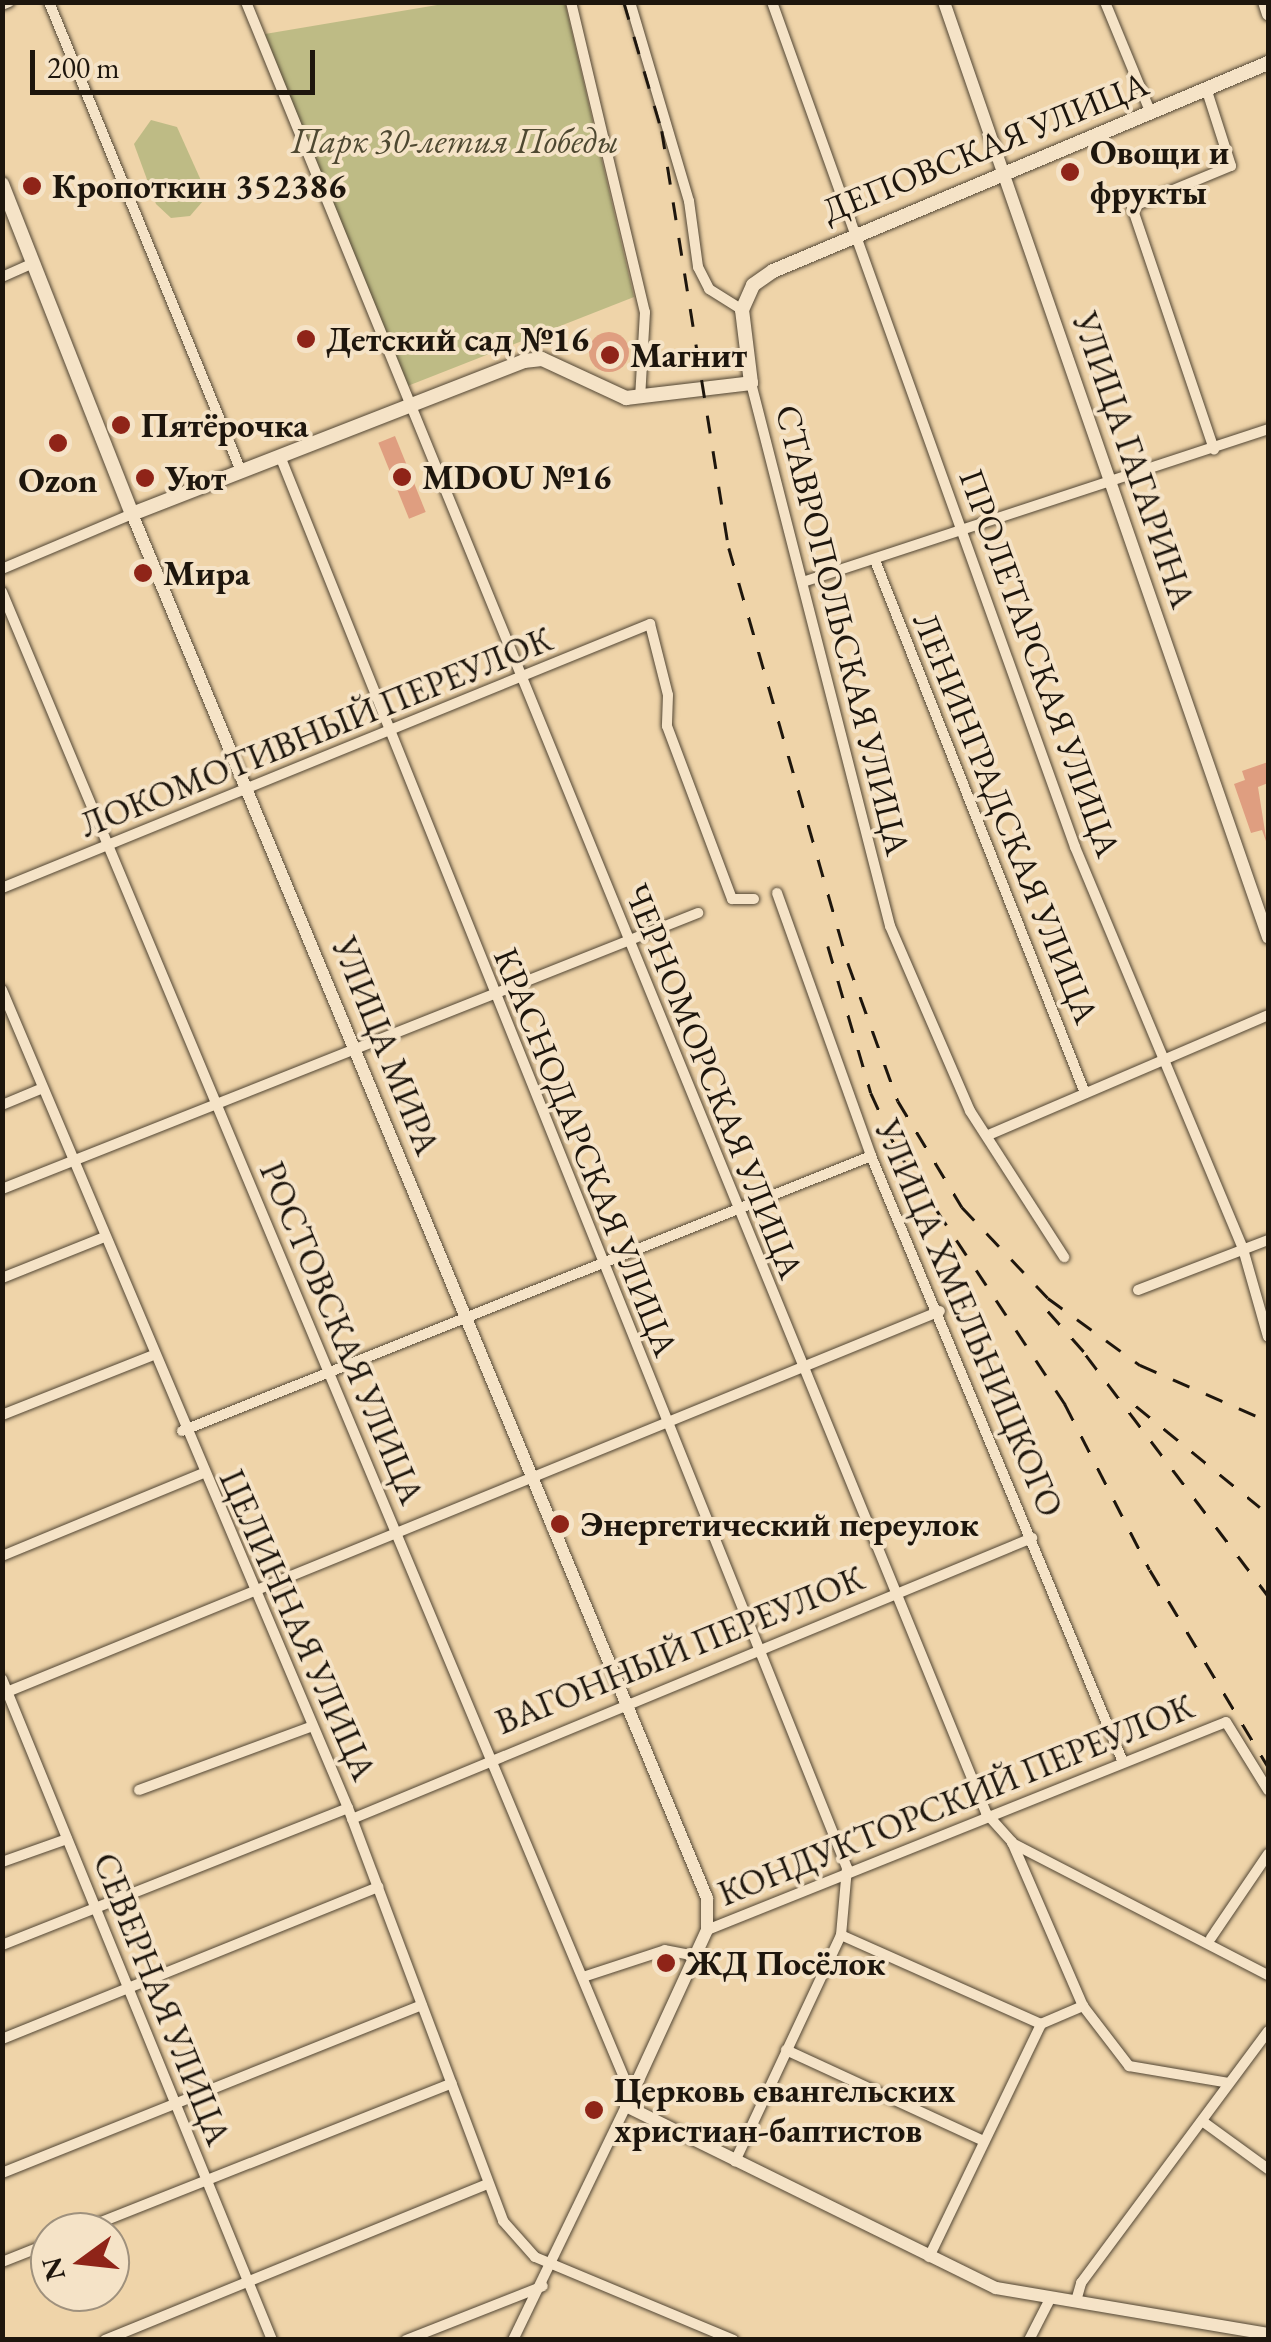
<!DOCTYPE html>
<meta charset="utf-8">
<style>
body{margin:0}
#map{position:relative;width:1271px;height:2342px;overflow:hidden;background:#efd4a9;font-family:"EB Garamond",serif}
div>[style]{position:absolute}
.green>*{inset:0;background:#bebb85}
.building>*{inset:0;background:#df9e80;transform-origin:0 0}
.round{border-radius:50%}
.roads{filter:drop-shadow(0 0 2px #524634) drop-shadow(0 0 2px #524634)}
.minor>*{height:10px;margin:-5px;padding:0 5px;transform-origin:5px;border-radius:5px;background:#f5e3c7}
.tertiary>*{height:12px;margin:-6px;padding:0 6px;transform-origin:6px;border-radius:6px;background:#f5e3c7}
.secondary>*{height:14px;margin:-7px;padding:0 7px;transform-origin:7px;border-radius:7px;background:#f5e3c7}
.rail>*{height:2.5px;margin-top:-1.25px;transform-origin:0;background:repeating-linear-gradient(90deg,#1e160d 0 18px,transparent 0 36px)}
.dots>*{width:28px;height:28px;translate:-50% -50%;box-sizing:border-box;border:5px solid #f5e3c7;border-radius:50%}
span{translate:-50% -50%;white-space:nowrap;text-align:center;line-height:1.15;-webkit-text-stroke:8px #f5e3c7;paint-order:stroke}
.park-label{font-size:35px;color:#4e4831;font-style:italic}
.street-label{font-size:35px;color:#1e160d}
.poi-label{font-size:35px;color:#1e160d;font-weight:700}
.left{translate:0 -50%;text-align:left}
.frame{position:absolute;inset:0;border:5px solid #1e160d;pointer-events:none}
.north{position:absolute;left:30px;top:2212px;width:100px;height:100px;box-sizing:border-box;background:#f5e3c7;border:2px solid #9f917d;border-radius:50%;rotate:255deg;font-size:28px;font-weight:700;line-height:40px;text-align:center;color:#1e160d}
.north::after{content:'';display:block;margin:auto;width:35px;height:45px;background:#8f2418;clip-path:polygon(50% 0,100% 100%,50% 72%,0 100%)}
.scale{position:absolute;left:30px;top:50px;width:285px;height:45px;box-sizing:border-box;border:5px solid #1e160d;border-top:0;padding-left:12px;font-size:30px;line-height:35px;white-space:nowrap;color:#1e160d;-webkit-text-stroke:8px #f5e3c7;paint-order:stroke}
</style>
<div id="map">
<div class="green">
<div style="clip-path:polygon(449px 3px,565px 3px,634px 297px,405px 387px,265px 34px)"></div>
<div style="clip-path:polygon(151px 120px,177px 127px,203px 185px,203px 201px,190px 216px,171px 218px,156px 204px,134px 144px)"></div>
</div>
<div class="building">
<div class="round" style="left:589px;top:332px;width:40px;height:40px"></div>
<div style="left:395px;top:436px;width:82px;height:18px;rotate:68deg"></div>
<div style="clip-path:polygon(1268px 762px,1268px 783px,1258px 787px,1267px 844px,1262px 830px,1251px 833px,1234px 784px,1245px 780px,1242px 771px)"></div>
</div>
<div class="roads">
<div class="minor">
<div style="left:49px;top:2px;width:507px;rotate:67.74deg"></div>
<div style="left:246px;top:2px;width:1956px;rotate:67.77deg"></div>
<div style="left:986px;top:1813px;width:39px;rotate:48deg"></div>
<div style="left:1012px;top:1842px;width:179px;rotate:66.6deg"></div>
<div style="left:1083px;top:2006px;width:76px;rotate:52.5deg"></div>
<div style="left:1129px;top:2066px;width:101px;rotate:9.6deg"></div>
<div style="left:571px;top:2px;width:319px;rotate:76.6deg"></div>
<div style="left:645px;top:312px;width:86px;rotate:93.3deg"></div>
<div style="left:630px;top:2px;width:208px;rotate:73.5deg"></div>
<div style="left:689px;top:201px;width:67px;rotate:82.2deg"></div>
<div style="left:698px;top:267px;width:25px;rotate:63deg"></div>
<div style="left:709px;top:289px;width:39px;rotate:32deg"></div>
<div style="left:772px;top:2px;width:898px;rotate:70.27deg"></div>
<div style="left:1075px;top:847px;width:436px;rotate:67.3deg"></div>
<div style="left:1243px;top:1249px;width:91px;rotate:74.1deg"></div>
<div style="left:1105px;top:2px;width:118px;rotate:67.6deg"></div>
<div style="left:2px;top:5px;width:8px;rotate:-23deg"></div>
<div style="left:1206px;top:88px;width:82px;rotate:72.2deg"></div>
<div style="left:1231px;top:166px;width:107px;rotate:157.5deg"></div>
<div style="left:1132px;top:207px;width:256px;rotate:71.3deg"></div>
<div style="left:2px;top:277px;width:35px;rotate:-24deg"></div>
<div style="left:751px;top:383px;width:561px;rotate:75.64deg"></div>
<div style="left:890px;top:926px;width:202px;rotate:66.6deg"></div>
<div style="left:970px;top:1111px;width:174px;rotate:57.2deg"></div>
<div style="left:280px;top:456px;width:1522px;rotate:68.12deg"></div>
<div style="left:847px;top:1868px;width:67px;rotate:95.1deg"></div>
<div style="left:841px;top:1935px;width:250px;rotate:115.1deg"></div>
<div style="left:876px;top:563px;width:570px;rotate:68.48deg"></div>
<div style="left:2px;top:569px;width:141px;rotate:-22.9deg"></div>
<div style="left:803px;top:582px;width:490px;rotate:-18.2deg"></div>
<div style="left:2px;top:592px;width:1628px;rotate:67.28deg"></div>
<div style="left:2px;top:888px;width:700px;rotate:-22.17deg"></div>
<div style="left:650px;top:624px;width:73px;rotate:75.8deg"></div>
<div style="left:668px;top:695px;width:31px;rotate:92deg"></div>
<div style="left:667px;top:726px;width:185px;rotate:69.4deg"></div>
<div style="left:732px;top:899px;width:22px"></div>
<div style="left:777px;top:893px;width:279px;rotate:70.3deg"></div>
<div style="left:871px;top:1156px;width:654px;rotate:67.43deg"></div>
<div style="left:2px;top:990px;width:888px;rotate:67.07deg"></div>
<div style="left:348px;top:1808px;width:441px;rotate:69.4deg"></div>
<div style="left:503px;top:2221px;width:48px;rotate:48.4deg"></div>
<div style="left:535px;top:2257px;width:215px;rotate:22.7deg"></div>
<div style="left:2px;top:1105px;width:44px;rotate:-22.5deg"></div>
<div style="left:991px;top:1134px;width:301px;rotate:-23.2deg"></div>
<div style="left:2px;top:1189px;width:749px;rotate:-21.63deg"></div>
<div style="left:2px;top:1278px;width:108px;rotate:-21.8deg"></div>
<div style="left:1138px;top:1290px;width:139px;rotate:-21deg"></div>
<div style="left:2px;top:1415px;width:160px;rotate:-21.6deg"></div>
<div style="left:182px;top:1431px;width:742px;rotate:-21.76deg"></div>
<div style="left:2px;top:1556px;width:215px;rotate:-22.4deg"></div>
<div style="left:2px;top:1679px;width:714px;rotate:67.78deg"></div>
<div style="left:2px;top:1694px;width:1013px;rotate:-22.21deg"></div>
<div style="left:139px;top:1790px;width:185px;rotate:-20.2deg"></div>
<div style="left:352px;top:1819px;width:736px;rotate:-22.45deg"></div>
<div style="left:1012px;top:1843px;width:288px;rotate:27.3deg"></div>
<div style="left:2px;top:1862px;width:69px;rotate:-19.5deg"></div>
<div style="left:707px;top:1930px;width:559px;rotate:-21.84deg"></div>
<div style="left:1226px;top:1722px;width:80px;rotate:58.3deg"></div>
<div style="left:841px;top:1935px;width:219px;rotate:24deg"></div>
<div style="left:1211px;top:1938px;width:102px;rotate:-55.8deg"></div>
<div style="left:2px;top:1945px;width:372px;rotate:-21.6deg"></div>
<div style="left:583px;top:1977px;width:86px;rotate:-18.2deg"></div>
<div style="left:665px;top:1950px;width:31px;rotate:11deg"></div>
<div style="left:2px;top:2039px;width:406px;rotate:-22deg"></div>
<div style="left:786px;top:2050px;width:218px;rotate:24.7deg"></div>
<div style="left:1202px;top:2121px;width:82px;rotate:36deg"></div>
<div style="left:2px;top:2173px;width:452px;rotate:-21.8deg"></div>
<div style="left:76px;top:2232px;width:404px;rotate:-21.6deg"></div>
<div style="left:929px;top:2257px;width:259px;rotate:-64.3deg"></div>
<div style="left:1041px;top:2024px;width:46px;rotate:-23.2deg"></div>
<div style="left:2px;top:2262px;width:52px;rotate:-21.6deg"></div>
<div style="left:1076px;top:2301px;width:19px;rotate:-74deg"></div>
<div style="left:1081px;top:2283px;width:314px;rotate:-53.4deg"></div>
<div style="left:105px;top:2340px;width:414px;rotate:-22.2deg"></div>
<div style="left:406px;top:2340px;width:147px;rotate:-21.5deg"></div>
<div style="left:513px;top:2340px;width:260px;rotate:-64.2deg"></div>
<div style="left:1029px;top:2340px;width:46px;rotate:-62.9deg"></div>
</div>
<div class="tertiary">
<div style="left:944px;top:2px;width:990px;rotate:70.89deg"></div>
<div style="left:1264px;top:2px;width:13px;rotate:72deg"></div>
<div style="left:132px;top:514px;width:1499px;rotate:67.44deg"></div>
<div style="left:707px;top:1898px;width:32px;rotate:90deg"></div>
<div style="left:707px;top:1930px;width:194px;rotate:114.7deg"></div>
<div style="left:626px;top:2106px;width:412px;rotate:26.2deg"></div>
<div style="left:996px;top:2288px;width:276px;rotate:9.6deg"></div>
</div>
<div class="secondary">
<div style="left:2px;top:184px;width:355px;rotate:68.5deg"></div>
<div style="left:132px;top:514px;width:421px;rotate:-21.3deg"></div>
<div style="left:524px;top:361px;width:18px;rotate:-6deg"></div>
<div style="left:542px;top:359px;width:93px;rotate:24.9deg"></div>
<div style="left:626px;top:398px;width:126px;rotate:-6.8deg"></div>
<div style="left:751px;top:383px;width:74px;rotate:-97deg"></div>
<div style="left:742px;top:310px;width:27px;rotate:-66deg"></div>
<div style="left:753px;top:285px;width:24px;rotate:-35deg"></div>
<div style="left:773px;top:271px;width:537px;rotate:-22.79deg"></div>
</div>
</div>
<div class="rail">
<div style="left:624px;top:2px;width:134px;rotate:73.6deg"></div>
<div style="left:662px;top:131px;width:422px;rotate:80.9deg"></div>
<div style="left:729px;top:548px;width:432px;rotate:74deg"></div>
<div style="left:848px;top:963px;width:147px;rotate:70.1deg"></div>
<div style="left:898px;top:1101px;width:124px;rotate:58.9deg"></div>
<div style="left:962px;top:1207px;width:125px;rotate:46.6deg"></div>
<div style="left:1048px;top:1298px;width:114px;rotate:36.1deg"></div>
<div style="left:1140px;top:1365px;width:140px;rotate:23.6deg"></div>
<div style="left:828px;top:946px;width:153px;rotate:73.7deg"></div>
<div style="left:871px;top:1093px;width:63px;rotate:65.5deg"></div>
<div style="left:897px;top:1150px;width:305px;rotate:56.5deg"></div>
<div style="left:1065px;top:1404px;width:186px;rotate:62.9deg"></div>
<div style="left:1150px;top:1570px;width:229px;rotate:59deg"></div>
<div style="left:1048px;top:1311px;width:69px;rotate:48.5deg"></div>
<div style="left:1086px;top:1355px;width:302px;rotate:52.9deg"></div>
<div style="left:1136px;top:1406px;width:160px;rotate:39.2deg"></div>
</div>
<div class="dots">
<div style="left:1070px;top:172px;background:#8f2418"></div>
<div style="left:32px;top:186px;background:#8f2418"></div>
<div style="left:306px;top:339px;background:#8f2418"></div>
<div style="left:610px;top:355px;background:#8f2418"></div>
<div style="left:121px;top:425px;background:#8f2418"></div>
<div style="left:58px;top:443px;background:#8f2418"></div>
<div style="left:402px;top:477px;background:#8f2418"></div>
<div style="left:145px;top:478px;background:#8f2418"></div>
<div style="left:143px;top:573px;background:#8f2418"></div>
<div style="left:560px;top:1524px;background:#8f2418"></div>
<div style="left:666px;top:1963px;background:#8f2418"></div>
<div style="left:594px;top:2110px;background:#8f2418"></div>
</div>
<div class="park-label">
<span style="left:455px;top:141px">Парк 30-летия Победы</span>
</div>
<div class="street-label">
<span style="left:985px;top:147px;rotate:-22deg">ДЕПОВСКАЯ УЛИЦА</span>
<span style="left:1134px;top:460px;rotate:71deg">УЛИЦА ГАГАРИНА</span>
<span style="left:843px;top:630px;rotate:76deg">СТАВРОПОЛЬСКАЯ УЛИЦА</span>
<span style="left:1040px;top:663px;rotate:70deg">ПРОЛЕТАРСКАЯ УЛИЦА</span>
<span style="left:316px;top:732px;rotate:-22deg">ЛОКОМОТИВНЫЙ ПЕРЕУЛОК</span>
<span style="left:1006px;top:818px;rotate:68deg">ЛЕНИНГРАДСКАЯ УЛИЦА</span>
<span style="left:386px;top:1046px;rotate:68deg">УЛИЦА МИРА</span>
<span style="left:714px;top:1081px;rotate:68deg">ЧЕРНОМОРСКАЯ УЛИЦА</span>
<span style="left:586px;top:1152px;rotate:68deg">КРАСНОДАРСКАЯ УЛИЦА</span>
<span style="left:969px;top:1318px;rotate:67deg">УЛИЦА ХМЕЛЬНИЦКОГО</span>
<span style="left:342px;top:1333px;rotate:67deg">РОСТОВСКАЯ УЛИЦА</span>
<span style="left:298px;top:1625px;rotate:66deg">ЦЕЛИННАЯ УЛИЦА</span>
<span style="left:680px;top:1650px;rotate:-22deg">ВАГОННЫЙ ПЕРЕУЛОК</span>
<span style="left:956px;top:1800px;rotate:-22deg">КОНДУКТОРСКИЙ ПЕРЕУЛОК</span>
<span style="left:162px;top:1999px;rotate:68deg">СЕВЕРНАЯ УЛИЦА</span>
</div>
<div class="poi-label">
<span class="left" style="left:1090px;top:172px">Овощи и<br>фрукты</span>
<span class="left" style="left:52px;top:186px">Кропоткин 352386</span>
<span class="left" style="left:326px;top:339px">Детский сад №16</span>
<span class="left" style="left:630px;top:355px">Магнит</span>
<span class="left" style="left:141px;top:425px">Пятёрочка</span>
<span class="left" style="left:422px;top:477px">MDOU №16</span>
<span class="left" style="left:165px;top:478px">Уют</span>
<span style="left:58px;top:480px">Ozon</span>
<span class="left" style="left:163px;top:573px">Мира</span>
<span class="left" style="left:580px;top:1524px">Энергетический переулок</span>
<span class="left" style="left:686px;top:1963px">ЖД Посёлок</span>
<span class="left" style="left:614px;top:2110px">Церковь евангельских<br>христиан-баптистов</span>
</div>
<div class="frame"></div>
<div class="north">N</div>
<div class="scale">200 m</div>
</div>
